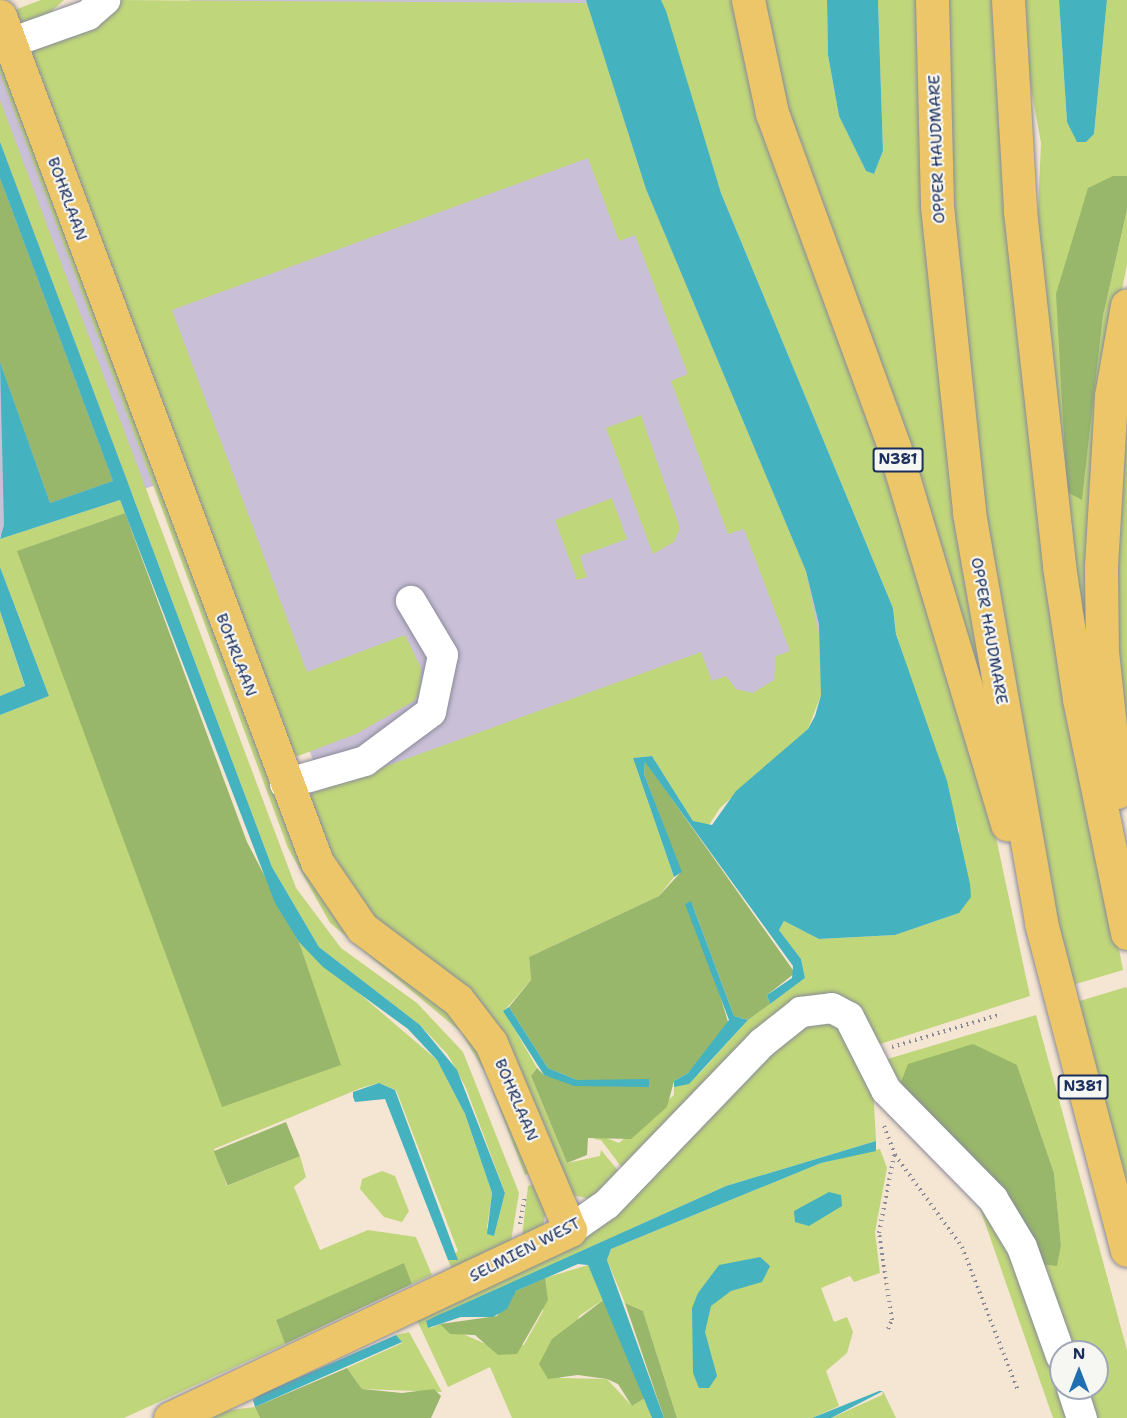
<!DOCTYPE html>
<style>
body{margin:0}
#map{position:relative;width:1127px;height:1418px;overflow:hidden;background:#f5e5d3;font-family:"Shantell Sans",sans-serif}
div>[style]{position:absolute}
.industrial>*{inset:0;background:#c9bfd7}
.green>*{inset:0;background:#c0d67a}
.forest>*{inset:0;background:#98b76a;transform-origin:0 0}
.water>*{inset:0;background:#44b3bf}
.path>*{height:4px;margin-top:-2px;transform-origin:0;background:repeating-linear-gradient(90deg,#888a98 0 1.5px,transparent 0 6px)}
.roads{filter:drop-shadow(0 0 2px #888a98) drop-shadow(0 0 2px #888a98)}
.minor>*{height:30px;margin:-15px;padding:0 15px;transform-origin:15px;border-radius:15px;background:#fff}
.major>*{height:33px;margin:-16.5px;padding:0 16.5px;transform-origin:16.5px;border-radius:16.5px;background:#ecc669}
.highway>*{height:33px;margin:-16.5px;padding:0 16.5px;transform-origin:16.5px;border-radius:16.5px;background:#ecc669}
span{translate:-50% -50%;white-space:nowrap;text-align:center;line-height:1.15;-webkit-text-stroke:4.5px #f6f6f2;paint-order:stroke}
.shield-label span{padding:2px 4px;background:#f6f6f2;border:2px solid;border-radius:4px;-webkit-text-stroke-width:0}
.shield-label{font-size:15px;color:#1b2f5e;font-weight:700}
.street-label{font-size:16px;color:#1b2f5e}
.north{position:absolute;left:1049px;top:1340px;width:60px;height:60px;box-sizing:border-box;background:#f6f6f2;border:2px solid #9ea6b7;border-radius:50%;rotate:0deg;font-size:16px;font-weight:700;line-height:24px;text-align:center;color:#1b2f5e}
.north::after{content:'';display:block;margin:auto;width:21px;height:27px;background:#1f6fb2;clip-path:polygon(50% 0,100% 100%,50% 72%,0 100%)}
</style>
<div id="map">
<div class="industrial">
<div style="clip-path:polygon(191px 0,602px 0,848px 668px,357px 868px,196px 472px,0 536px,0 70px)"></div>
</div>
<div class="green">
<div style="clip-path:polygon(41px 0,64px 0,36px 25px,21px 27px,12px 11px)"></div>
<div style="clip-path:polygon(115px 0,587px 3px,646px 189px,806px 571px,822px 649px,821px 695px,808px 729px,720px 808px,707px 828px,693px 821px,652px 756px,633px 758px,674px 877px,659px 896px,529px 957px,531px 980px,504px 1011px,537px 1068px,531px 1076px,567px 1163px,600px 1156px,601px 1150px,621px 1174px,590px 1199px,573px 1195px,522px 1083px,404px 946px,348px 892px,306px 806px,312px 793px,701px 652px,712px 681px,726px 676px,736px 689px,753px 693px,774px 680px,776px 656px,790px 651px,744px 529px,728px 534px,671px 381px,688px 374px,635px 235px,619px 241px,588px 158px,172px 310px,307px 672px,405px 635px,421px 668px,420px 694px,414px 701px,356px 734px,298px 756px,284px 749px,30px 50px)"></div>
<div style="clip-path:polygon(661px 0,740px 0,992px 819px,1030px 996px,877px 1045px,835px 996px,626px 1173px,601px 1140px,594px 1139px,599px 1135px,619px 1143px,674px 1095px,674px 1087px,699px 1074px,748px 1020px,805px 978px,801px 959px,779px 930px,784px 921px,819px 939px,895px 935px,959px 913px,959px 830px,896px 633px,893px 608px,721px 193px)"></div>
<div style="clip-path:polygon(756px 0,827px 0,828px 55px,839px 116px,866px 171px,874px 174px,883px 151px,878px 0,916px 0,997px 756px,834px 270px)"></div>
<div style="clip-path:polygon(945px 0,997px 0,1017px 336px,1046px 568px,1123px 970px,1069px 986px,984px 510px,952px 206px)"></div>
<div style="clip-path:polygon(1022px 0,1059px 0,1067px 122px,1085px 142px,1094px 134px,1107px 0,1127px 0,1127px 176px,1113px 176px,1082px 499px,1103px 316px,1127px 210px,1127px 265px,1112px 337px,1092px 700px,1036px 259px,1041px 143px,1024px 50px)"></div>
<div style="clip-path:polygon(0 48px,287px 821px,472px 1032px,533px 1172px,525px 1175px,487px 1076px,461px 1032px,330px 923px,288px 848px,0 73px)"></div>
<div style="clip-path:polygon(0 100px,296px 888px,341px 948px,417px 1003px,463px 1052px,519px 1193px,510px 1247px,454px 1274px,448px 1260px,458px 1251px,396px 1090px,379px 1083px,361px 1088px,214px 1149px,227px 1186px,300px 1156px,306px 1177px,294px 1187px,320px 1250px,368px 1230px,416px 1237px,432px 1275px,412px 1284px,404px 1264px,276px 1320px,285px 1344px,124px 1418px,0 1418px,0 715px,49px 696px,0 567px,0 539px,120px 500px,125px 513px,18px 551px,222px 1106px,340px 1065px,299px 942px,437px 1060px,465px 1114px,492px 1193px,487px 1228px,494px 1236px,505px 1193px,466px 1088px,448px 1055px,420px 1025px,319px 947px,272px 867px,0 142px)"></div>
<div style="clip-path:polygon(1127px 340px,1127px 807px,1110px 699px)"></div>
<div style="clip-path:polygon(641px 415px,680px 528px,674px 542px,653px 554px,606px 428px)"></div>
<div style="clip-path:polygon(612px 498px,627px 539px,580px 556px,587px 577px,577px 580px,555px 520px)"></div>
<div style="clip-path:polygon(0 611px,25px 687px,0 696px)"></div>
<div style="clip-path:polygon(1126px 987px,1127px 989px,1127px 1209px,1073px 1003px)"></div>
<div style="clip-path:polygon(829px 1013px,873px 1084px,876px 1141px,726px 1186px,426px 1321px,431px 1328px,440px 1324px,486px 1344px,524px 1345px,543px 1311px,545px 1278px,588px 1265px,606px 1298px,579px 1316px,560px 1378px,607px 1379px,632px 1406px,645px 1398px,652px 1418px,512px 1418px,490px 1367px,448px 1387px,415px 1316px,530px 1260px,785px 1033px)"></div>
<div style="clip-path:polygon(1036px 1015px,1127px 1350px,1127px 1418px,1090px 1418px,1080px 1388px,1097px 1388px,1097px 1352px,1067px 1352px,1040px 1264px,1061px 1245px,1054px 1173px,1017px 1065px,899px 1087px,884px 1060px)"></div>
<div style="clip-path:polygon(880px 1149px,887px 1168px,875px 1232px,880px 1273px,854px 1282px,850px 1276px,821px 1288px,834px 1322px,847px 1317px,853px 1332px,847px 1353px,826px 1371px,839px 1406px,812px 1418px,677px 1418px,643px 1311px,625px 1303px,607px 1260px,611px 1249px,821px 1163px)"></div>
<div style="clip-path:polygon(382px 1171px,395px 1176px,409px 1211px,402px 1222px,384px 1217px,360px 1189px,362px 1179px)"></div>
<div style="clip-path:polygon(537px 1183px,546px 1210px,543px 1227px,522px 1237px,528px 1186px)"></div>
<div style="clip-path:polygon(975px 1194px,1028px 1286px,1073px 1418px,1053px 1418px)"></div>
<div style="clip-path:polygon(409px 1332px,442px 1392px,362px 1389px,347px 1368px,402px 1343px,396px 1335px)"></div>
<div style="clip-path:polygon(883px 1391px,896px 1418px,831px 1418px,882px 1395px)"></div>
<div style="clip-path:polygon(255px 1407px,260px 1418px,209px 1418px,224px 1411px)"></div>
</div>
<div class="forest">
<div style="clip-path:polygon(1113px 176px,1127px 176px,1127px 210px,1103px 316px,1082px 500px,1067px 492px,1056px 294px,1088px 188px)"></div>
<div style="clip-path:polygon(0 178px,113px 481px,50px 503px,0 362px)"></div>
<div style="clip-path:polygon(125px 513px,247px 842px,299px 942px,341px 1065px,222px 1107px,17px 551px)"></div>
<div style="clip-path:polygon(645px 761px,795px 973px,767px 995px,770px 1004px,748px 1020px,734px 1016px,691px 901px,729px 1025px,688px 1073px,674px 1081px,667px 1107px,631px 1139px,588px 1138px,587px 1155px,567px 1163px,531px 1076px,537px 1068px,544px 1075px,577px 1080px,548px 1068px,509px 1007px,531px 980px,529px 957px,659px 896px,681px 872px,644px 774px)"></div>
<div style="clip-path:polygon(973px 1044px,1017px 1065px,1054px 1173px,1061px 1245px,1057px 1266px,1040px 1264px,899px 1087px,908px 1064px)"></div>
<div style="left:286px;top:1122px;width:37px;height:78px;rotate:68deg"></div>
<div style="clip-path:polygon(404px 1263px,412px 1284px,285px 1344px,276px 1320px)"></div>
<div style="clip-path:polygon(545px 1278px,548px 1300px,517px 1354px,498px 1355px,475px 1335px,450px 1334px,440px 1324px,497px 1316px,516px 1291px)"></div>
<div style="clip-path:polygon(606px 1298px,645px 1398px,632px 1406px,618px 1384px,607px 1379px,578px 1375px,548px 1379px,539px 1364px,552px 1339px)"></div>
<div style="clip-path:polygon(625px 1303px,643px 1311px,677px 1418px,664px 1418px)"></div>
<div style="clip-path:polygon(347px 1368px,362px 1389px,402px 1393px,434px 1389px,441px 1396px,431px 1418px,260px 1418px,255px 1407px)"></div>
</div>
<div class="water">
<div style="clip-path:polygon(586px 0,661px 0,666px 11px,721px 193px,893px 608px,896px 634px,947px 781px,970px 884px,971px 897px,959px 913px,895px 935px,819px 939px,784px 921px,779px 930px,801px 959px,805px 978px,770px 1004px,767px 995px,792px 978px,793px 966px,645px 762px,644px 774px,682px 872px,674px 877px,633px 758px,652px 756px,693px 821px,712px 825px,736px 791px,808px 729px,815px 716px,821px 695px,819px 624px,806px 571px,646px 189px)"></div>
<div style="clip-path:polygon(827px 0,878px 0,883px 151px,874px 174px,866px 171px,839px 116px,828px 55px)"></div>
<div style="clip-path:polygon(1059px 0,1107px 0,1094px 134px,1086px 142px,1077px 142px,1067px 122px)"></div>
<div style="clip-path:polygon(0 142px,272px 867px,319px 947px,420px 1025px,457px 1070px,505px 1193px,494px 1236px,487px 1234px,492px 1193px,465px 1114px,437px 1060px,408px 1029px,323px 967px,299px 942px,275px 903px,120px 500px,0 539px,4px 525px,0 362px,50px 503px,113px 481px,0 178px)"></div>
<div style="clip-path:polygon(0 567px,49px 696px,0 715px,0 696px,25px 686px,0 611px)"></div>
<div style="clip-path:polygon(691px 901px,734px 1016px,748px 1020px,689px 1084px,674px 1087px,674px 1081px,688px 1073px,729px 1020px,685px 904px)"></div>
<div style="clip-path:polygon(509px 1007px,548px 1068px,577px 1080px,649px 1079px,649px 1087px,574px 1086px,544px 1075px,503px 1011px)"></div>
<div style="clip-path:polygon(379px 1083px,395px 1090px,458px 1260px,448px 1260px,385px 1099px,355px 1102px,353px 1097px,353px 1092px)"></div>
<div style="clip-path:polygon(876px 1141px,876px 1151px,821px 1163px,611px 1249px,607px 1260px,664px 1418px,652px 1418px,588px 1265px,578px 1264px,516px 1291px,507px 1309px,493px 1317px,461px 1317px,428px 1328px,426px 1321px,434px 1317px,726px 1186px)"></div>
<div style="clip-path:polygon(829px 1192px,841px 1195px,842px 1206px,809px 1226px,795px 1222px,794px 1211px)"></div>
<div style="clip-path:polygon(760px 1257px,770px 1266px,762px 1282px,731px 1291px,711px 1306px,705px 1332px,717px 1376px,709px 1388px,699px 1388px,693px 1373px,692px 1308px,698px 1293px,719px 1265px)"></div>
<div style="clip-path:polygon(396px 1335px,402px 1342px,255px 1407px,253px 1400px,261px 1394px)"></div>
<div style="clip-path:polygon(883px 1391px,831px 1418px,812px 1418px,879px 1391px)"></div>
</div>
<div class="path">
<div style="left:892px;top:1047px;width:114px;rotate:-16.8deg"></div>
<div style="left:884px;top:1126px;width:31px;rotate:69deg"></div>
<div style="left:895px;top:1155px;width:114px;rotate:53.9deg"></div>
<div style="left:962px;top:1247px;width:155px;rotate:68.7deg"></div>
<div style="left:520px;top:1224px;width:28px;rotate:-80deg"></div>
<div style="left:888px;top:1329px;width:10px;rotate:-66deg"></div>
<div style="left:892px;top:1320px;width:88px;rotate:-98.5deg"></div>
<div style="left:879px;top:1233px;width:79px;rotate:-79.1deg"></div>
</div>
<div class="roads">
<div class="minor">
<div style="left:10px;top:43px;width:83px;rotate:-19.7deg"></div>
<div style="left:88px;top:15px;width:23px;rotate:-41deg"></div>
<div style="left:285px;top:784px;width:83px;rotate:-16deg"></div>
<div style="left:365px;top:761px;width:82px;rotate:-36.6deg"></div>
<div style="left:431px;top:712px;width:58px;rotate:-78.1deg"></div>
<div style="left:443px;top:655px;width:63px;rotate:-120.7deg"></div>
<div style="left:570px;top:1230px;width:45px;rotate:-35.1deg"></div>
<div style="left:607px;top:1204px;width:223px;rotate:-46.1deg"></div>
<div style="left:762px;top:1043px;width:50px;rotate:-38.5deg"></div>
<div style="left:801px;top:1012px;width:31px;rotate:-7deg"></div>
<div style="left:832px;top:1008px;width:19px;rotate:28deg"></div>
<div style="left:849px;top:1017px;width:82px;rotate:63.1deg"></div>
<div style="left:886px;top:1090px;width:153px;rotate:45.5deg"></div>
<div style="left:993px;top:1199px;width:56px;rotate:58.9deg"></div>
<div style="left:1022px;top:1247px;width:116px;rotate:70.3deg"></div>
<div style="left:1072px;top:1388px;width:32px;rotate:72deg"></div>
</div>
<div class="major">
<div style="left:0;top:16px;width:903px;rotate:69.46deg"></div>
<div style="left:317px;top:862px;width:80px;rotate:55.7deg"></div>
<div style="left:362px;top:928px;width:120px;rotate:36.9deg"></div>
<div style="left:458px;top:1000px;width:54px;rotate:52.5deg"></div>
<div style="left:491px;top:1043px;width:203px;rotate:67.1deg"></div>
<div style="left:570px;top:1230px;width:442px;rotate:154.8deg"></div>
</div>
<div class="highway">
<div style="left:748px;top:0;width:116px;rotate:78deg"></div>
<div style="left:772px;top:113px;width:356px;rotate:69.9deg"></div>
<div style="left:894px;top:447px;width:394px;rotate:73.3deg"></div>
<div style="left:932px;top:0;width:206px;rotate:88.6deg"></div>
<div style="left:937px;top:206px;width:309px;rotate:84deg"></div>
<div style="left:969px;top:513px;width:416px;rotate:80deg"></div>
<div style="left:1041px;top:923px;width:338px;rotate:75.3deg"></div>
<div style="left:1008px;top:0;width:211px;rotate:86.7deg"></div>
<div style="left:1020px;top:211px;width:357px;rotate:83.7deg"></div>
<div style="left:1059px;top:566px;width:134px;rotate:81.4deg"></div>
<div style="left:1079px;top:699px;width:239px;rotate:78.4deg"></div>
<div style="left:1117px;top:792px;width:141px;rotate:-96.1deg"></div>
<div style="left:1102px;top:652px;width:86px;rotate:-90.7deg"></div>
<div style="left:1101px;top:566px;width:170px;rotate:-86.6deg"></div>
<div style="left:1111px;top:396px;width:92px;rotate:-80deg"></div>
</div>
</div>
<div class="shield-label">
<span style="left:898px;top:460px">N381</span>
<span style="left:1083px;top:1087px">N381</span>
</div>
<div class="street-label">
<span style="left:937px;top:149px;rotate:-92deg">OPPER HAUDMARE</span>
<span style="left:67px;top:199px;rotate:70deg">BOHRLAAN</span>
<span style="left:989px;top:631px;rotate:80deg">OPPER HAUDMARE</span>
<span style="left:236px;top:655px;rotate:69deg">BOHRLAAN</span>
<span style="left:516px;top:1100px;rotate:67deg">BOHRLAAN</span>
<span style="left:525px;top:1250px;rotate:-27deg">SELMIEN WEST</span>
</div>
<div class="north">N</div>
</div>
